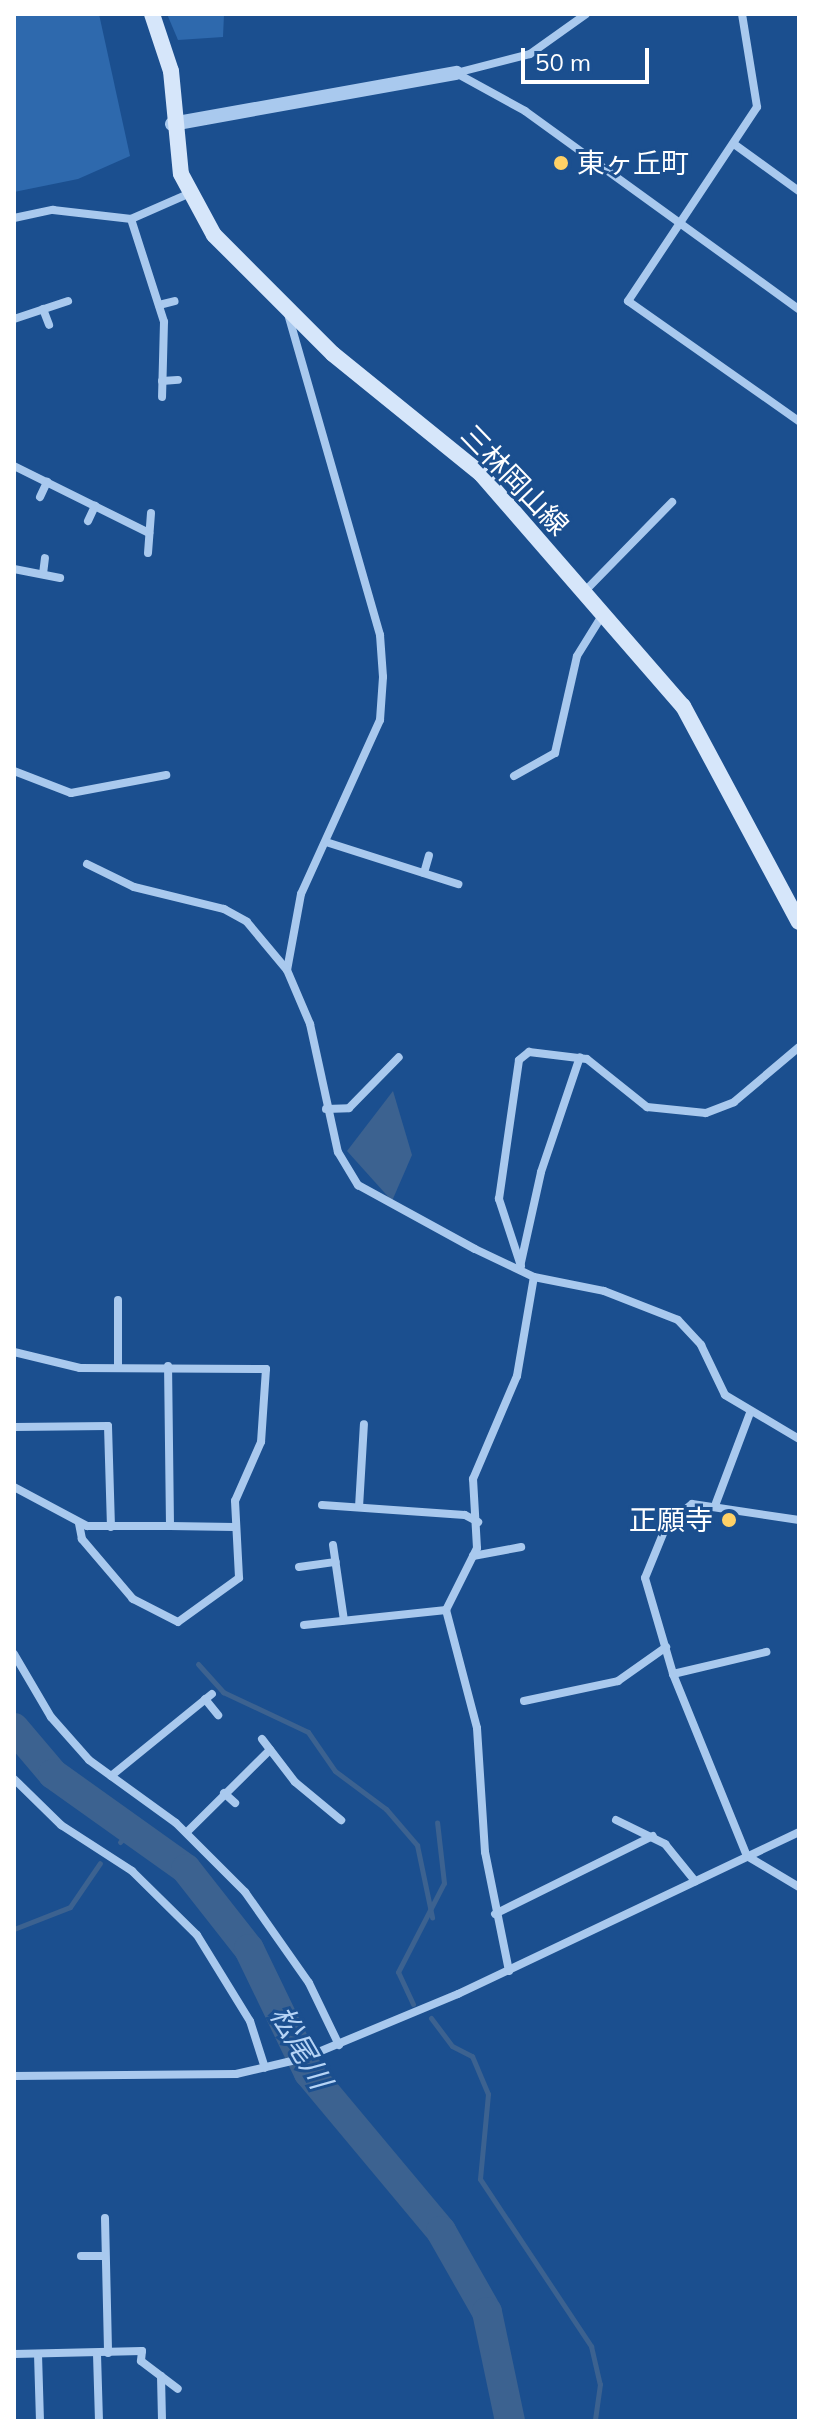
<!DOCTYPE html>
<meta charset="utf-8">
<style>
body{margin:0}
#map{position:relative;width:813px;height:2435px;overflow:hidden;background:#1b4f8f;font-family:Mulish,"Noto Sans JP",sans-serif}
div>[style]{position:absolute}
.green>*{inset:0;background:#2e69ad}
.water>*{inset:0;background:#3c6290}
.stream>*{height:5px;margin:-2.5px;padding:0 2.5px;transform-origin:2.5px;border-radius:2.5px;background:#3c6290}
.river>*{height:30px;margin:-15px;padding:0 15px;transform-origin:15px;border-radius:15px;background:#3c6290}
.minor>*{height:8px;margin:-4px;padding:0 4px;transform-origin:4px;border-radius:4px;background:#a9c9ee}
.tertiary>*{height:14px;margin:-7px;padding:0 7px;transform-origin:7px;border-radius:7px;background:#a9c9ee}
.secondary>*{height:16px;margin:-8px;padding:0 8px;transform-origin:8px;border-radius:8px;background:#d6e6fa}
.dots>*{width:22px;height:22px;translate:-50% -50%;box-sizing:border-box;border:4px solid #1b4f8f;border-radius:50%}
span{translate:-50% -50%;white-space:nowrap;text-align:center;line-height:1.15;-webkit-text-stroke:6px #1b4f8f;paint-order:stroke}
.poi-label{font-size:28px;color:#fff}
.left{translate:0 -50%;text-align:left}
.right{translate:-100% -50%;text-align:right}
.street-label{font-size:28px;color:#fff}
.water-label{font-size:30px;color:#b5d3f5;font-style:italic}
.frame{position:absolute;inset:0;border:16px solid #fff;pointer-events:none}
.scale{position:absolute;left:521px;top:48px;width:128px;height:36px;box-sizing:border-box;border:4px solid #fff;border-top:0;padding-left:10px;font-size:24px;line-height:28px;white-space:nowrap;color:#fff;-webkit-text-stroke:6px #1b4f8f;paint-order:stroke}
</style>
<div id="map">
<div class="green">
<div style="clip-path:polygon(14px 14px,99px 14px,130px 156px,78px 179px,14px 192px)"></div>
<div style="clip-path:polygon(167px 14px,224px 14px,223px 37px,178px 40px)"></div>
</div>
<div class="water">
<div style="clip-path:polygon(393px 1091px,412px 1155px,392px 1201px,347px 1151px)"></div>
</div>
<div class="stream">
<div style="left:198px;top:1664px;width:38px;rotate:48deg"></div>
<div style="left:223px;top:1692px;width:94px;rotate:25.2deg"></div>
<div style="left:308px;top:1732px;width:47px;rotate:55.3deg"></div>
<div style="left:335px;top:1771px;width:64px;rotate:36.7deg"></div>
<div style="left:386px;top:1809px;width:48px;rotate:49.3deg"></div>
<div style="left:417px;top:1845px;width:74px;rotate:78.2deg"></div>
<div style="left:120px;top:1842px;width:16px;rotate:-45deg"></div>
<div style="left:14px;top:1929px;width:60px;rotate:-21.4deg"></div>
<div style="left:70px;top:1907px;width:53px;rotate:-55.7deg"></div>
<div style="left:413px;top:2004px;width:35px;rotate:-115deg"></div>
<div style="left:398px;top:1972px;width:100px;rotate:-62.7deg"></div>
<div style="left:444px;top:1883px;width:61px;rotate:-96.5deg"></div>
<div style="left:431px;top:2018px;width:35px;rotate:53deg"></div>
<div style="left:452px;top:2046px;width:22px;rotate:27deg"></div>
<div style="left:472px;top:2056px;width:41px;rotate:67.2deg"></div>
<div style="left:488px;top:2094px;width:85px;rotate:95.4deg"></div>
<div style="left:480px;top:2179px;width:201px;rotate:56.4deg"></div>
<div style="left:591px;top:2346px;width:39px;rotate:77deg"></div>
<div style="left:600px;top:2384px;width:37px;rotate:98deg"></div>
</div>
<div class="river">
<div style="left:14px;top:1728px;width:60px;rotate:49.7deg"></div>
<div style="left:53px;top:1774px;width:163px;rotate:35.5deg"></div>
<div style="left:186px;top:1869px;width:102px;rotate:51.8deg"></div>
<div style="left:249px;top:1949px;width:138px;rotate:64.2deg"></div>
<div style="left:309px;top:2073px;width:206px;rotate:50.1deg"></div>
<div style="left:441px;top:2231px;width:93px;rotate:60.4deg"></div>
<div style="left:487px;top:2312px;width:111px;rotate:78.1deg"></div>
</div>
<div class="minor">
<div style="left:742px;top:14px;width:94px;rotate:80.8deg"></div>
<div style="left:757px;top:107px;width:233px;rotate:123.6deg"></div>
<div style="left:628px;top:301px;width:209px;rotate:35.1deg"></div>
<div style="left:456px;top:73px;width:79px;rotate:28.8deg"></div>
<div style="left:525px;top:111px;width:338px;rotate:35.9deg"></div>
<div style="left:456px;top:73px;width:76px;rotate:-14.4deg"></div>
<div style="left:530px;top:54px;width:69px;rotate:-35.5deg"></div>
<div style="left:734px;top:144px;width:80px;rotate:35.9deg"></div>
<div style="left:14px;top:218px;width:40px;rotate:-12deg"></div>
<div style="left:53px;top:210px;width:79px;rotate:6.6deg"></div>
<div style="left:131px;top:219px;width:62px;rotate:-23.7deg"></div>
<div style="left:131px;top:219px;width:108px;rotate:72.2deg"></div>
<div style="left:164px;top:322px;width:75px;rotate:91.5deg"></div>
<div style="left:159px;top:305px;width:16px;rotate:-14deg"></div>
<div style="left:43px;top:309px;width:17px;rotate:69deg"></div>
<div style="left:288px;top:314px;width:334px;rotate:74deg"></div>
<div style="left:380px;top:635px;width:42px;rotate:85.9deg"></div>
<div style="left:383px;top:677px;width:43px;rotate:94deg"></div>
<div style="left:380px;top:720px;width:191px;rotate:114.4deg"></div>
<div style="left:301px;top:894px;width:77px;rotate:100.4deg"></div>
<div style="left:287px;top:970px;width:59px;rotate:66.9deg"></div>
<div style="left:310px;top:1024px;width:131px;rotate:77.7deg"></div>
<div style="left:338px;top:1152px;width:39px;rotate:59deg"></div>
<div style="left:358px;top:1185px;width:133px;rotate:28.7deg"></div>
<div style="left:475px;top:1249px;width:65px;rotate:25.4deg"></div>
<div style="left:534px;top:1277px;width:71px;rotate:11.3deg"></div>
<div style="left:604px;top:1291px;width:79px;rotate:21.4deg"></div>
<div style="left:678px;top:1320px;width:34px;rotate:47deg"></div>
<div style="left:701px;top:1345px;width:55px;rotate:64.4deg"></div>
<div style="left:725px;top:1395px;width:86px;rotate:30.7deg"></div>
<div style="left:14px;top:319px;width:57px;rotate:-18.4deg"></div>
<div style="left:162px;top:381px;width:16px;rotate:-4deg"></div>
<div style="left:14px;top:466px;width:151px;rotate:26.4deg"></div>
<div style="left:40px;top:497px;width:17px;rotate:-65deg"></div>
<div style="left:88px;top:521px;width:17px;rotate:-65deg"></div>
<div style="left:148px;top:553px;width:40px;rotate:-85.7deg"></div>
<div style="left:14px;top:569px;width:47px;rotate:11.1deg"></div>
<div style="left:43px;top:574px;width:16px;rotate:-83deg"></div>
<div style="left:584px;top:592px;width:126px;rotate:-45.6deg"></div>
<div style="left:14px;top:771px;width:61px;rotate:21.1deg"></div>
<div style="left:71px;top:793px;width:97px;rotate:-10.7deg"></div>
<div style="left:514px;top:776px;width:47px;rotate:-29.3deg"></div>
<div style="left:555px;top:753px;width:99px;rotate:-77.2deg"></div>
<div style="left:577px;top:656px;width:49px;rotate:-58.2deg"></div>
<div style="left:326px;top:842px;width:139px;rotate:17.7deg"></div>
<div style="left:87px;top:864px;width:52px;rotate:26.1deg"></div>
<div style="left:134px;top:887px;width:93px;rotate:13.7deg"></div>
<div style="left:224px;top:909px;width:26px;rotate:29deg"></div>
<div style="left:247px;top:922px;width:62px;rotate:50.2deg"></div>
<div style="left:424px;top:873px;width:18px;rotate:-74deg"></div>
<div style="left:326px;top:1109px;width:23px;rotate:-2deg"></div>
<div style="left:349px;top:1108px;width:71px;rotate:-45.6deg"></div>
<div style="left:521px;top:1266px;width:71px;rotate:-108.2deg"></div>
<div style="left:499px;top:1199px;width:140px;rotate:-81.8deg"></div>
<div style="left:519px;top:1060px;width:13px;rotate:-39deg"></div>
<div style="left:529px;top:1052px;width:58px;rotate:6.9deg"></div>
<div style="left:587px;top:1059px;width:77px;rotate:38.7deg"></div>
<div style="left:647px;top:1107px;width:59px;rotate:5.8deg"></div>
<div style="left:706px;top:1113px;width:30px;rotate:-21deg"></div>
<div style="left:734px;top:1102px;width:85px;rotate:-40.2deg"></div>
<div style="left:520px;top:1267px;width:97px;rotate:-77.5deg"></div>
<div style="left:541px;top:1172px;width:121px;rotate:-71.3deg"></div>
<div style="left:118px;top:1300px;width:67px;rotate:90deg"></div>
<div style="left:14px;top:1352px;width:68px;rotate:13.6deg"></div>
<div style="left:80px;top:1368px;width:186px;rotate:0.3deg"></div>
<div style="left:266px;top:1369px;width:73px;rotate:93.9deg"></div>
<div style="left:261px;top:1442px;width:64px;rotate:113.8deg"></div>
<div style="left:235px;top:1501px;width:77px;rotate:87deg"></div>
<div style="left:239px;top:1578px;width:75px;rotate:144.2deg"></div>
<div style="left:178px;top:1622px;width:51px;rotate:-152.9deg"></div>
<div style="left:133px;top:1599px;width:79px;rotate:-130.4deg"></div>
<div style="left:82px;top:1539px;width:16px;rotate:-101deg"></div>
<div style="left:14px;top:1427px;width:94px;rotate:-0.6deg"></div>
<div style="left:108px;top:1426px;width:101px;rotate:88.3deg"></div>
<div style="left:14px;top:1487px;width:83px;rotate:28.1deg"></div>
<div style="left:87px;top:1526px;width:83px"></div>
<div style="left:170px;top:1526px;width:160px;rotate:-90.7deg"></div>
<div style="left:716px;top:1503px;width:96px;rotate:-69.3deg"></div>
<div style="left:322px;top:1505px;width:143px;rotate:4deg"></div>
<div style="left:465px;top:1515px;width:15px;rotate:28deg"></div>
<div style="left:359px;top:1507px;width:83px;rotate:-86.6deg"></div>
<div style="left:799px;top:1520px;width:108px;rotate:-171.5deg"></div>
<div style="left:692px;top:1504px;width:32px;rotate:141deg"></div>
<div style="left:667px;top:1524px;width:58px;rotate:112.2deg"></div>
<div style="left:645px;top:1578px;width:100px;rotate:73.7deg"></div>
<div style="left:673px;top:1674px;width:196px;rotate:67.9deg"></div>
<div style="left:747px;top:1856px;width:61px;rotate:30.8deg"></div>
<div style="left:170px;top:1526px;width:64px;rotate:0.9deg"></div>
<div style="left:333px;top:1545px;width:76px;rotate:81.7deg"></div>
<div style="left:473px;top:1556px;width:49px;rotate:-10.6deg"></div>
<div style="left:299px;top:1567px;width:37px;rotate:-8deg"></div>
<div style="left:304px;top:1625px;width:143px;rotate:-6deg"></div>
<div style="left:14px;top:1654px;width:73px;rotate:59.6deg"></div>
<div style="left:51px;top:1717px;width:57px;rotate:48.5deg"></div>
<div style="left:89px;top:1760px;width:107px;rotate:35.9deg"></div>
<div style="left:176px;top:1823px;width:98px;rotate:45deg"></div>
<div style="left:245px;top:1892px;width:111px;rotate:54.9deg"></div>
<div style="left:309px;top:1983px;width:69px;rotate:64.2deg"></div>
<div style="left:673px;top:1674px;width:96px;rotate:-13.3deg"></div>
<div style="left:205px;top:1699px;width:21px;rotate:51deg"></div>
<div style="left:524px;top:1701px;width:96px;rotate:-12deg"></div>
<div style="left:618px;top:1681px;width:59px;rotate:-35.3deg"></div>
<div style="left:262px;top:1739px;width:54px;rotate:52.5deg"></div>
<div style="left:295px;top:1782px;width:60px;rotate:39.6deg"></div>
<div style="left:111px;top:1776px;width:130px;rotate:-39.1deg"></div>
<div style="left:14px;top:1779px;width:66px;rotate:44.4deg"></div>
<div style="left:61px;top:1825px;width:85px;rotate:32.9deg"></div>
<div style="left:132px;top:1871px;width:91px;rotate:44.6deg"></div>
<div style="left:197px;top:1935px;width:101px;rotate:58.4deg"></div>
<div style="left:250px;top:2021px;width:49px;rotate:72.3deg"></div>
<div style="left:224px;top:1793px;width:15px;rotate:42deg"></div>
<div style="left:616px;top:1820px;width:55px;rotate:26.1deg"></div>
<div style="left:665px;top:1844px;width:48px;rotate:51deg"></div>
<div style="left:187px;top:1832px;width:117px;rotate:-44.7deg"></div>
<div style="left:495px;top:1914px;width:176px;rotate:-26.3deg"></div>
<div style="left:509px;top:1971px;width:121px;rotate:-101.4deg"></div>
<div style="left:485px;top:1852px;width:124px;rotate:-93.7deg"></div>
<div style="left:477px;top:1728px;width:122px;rotate:-104.7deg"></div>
<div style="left:446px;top:1610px;width:69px;rotate:-63.4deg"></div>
<div style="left:477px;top:1548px;width:69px;rotate:-93.3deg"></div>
<div style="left:473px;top:1479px;width:112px;rotate:-66.9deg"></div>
<div style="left:517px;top:1376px;width:100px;rotate:-80.3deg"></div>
<div style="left:14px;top:2076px;width:222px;rotate:-0.5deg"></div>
<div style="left:236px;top:2074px;width:70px;rotate:-13.2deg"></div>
<div style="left:304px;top:2058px;width:167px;rotate:-22.6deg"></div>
<div style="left:458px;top:1994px;width:378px;rotate:-25.4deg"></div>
<div style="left:105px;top:2218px;width:135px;rotate:88.7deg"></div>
<div style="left:81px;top:2256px;width:23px"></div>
<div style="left:14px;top:2354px;width:128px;rotate:-1.3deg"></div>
<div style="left:142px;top:2351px;width:10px;rotate:96deg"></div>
<div style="left:141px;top:2361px;width:46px;rotate:37.1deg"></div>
<div style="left:38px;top:2354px;width:67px;rotate:88.3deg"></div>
<div style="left:97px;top:2354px;width:67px;rotate:88.3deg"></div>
<div style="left:161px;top:2376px;width:45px;rotate:88.7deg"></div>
</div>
<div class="tertiary">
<div style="left:172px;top:124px;width:289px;rotate:-10.2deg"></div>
</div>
<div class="secondary">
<div style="left:152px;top:14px;width:60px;rotate:71.6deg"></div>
<div style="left:171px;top:71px;width:103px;rotate:84.5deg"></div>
<div style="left:181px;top:174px;width:69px;rotate:61.6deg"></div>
<div style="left:214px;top:235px;width:168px;rotate:45deg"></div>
<div style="left:333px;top:354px;width:191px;rotate:39deg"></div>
<div style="left:481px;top:474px;width:308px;rotate:49deg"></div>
<div style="left:683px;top:706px;width:245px;rotate:61.8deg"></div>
</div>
<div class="dots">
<div style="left:561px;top:163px;background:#ffd166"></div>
<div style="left:729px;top:1520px;background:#ffd166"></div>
</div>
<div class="poi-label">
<span class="left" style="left:577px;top:163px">東ヶ丘町</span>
<span class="right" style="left:713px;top:1520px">正願寺</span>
</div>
<div class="street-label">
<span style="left:515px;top:480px;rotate:46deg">三林岡山線</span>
</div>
<div class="water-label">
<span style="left:301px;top:2047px;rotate:60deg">松尾川</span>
</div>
<div class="frame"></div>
<div class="scale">50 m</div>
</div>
